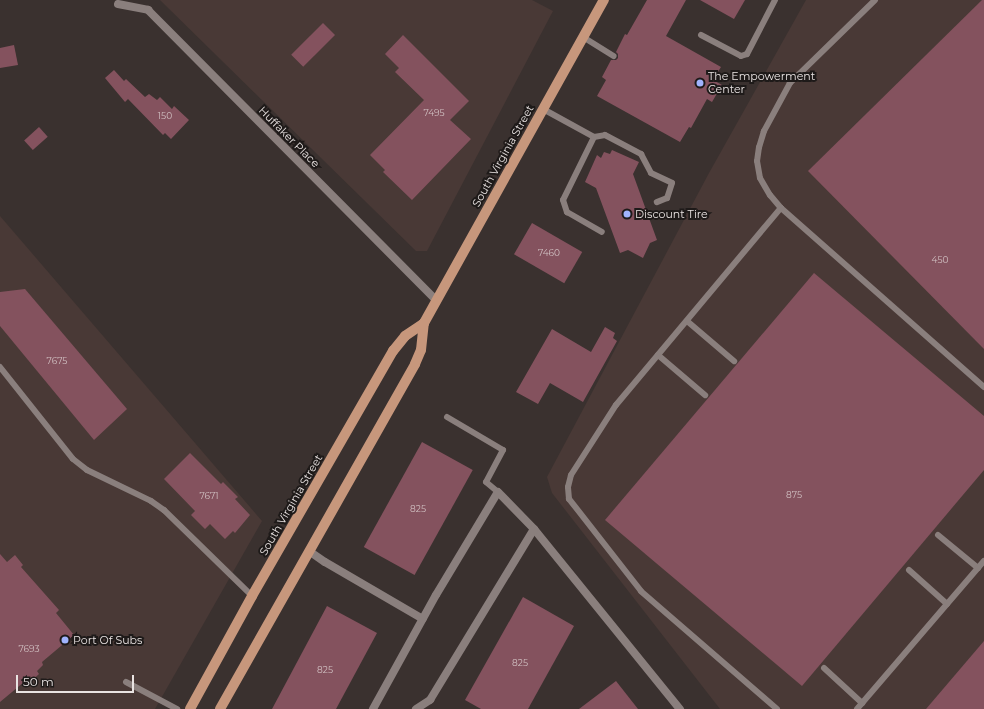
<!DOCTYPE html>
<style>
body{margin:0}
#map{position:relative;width:984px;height:709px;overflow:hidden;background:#3a312f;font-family:Montserrat,sans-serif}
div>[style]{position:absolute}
.built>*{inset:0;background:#493936}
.building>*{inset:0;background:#84525e;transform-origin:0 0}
.lane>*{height:6px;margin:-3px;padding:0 3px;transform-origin:3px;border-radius:3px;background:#8a7f7d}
.street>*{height:8px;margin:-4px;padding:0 4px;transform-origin:4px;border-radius:4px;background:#8a7f7d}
.primary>*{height:10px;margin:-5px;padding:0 5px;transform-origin:5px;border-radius:5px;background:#c7977c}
.dots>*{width:11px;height:11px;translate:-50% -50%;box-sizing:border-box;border:2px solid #1e1a19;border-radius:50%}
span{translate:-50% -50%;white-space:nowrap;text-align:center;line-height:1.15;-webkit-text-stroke:4px #1e1a19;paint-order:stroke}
.number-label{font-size:9px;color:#d0bfc1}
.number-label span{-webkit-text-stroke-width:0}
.poi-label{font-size:11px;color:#e9e3e2}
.left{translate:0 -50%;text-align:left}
.street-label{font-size:11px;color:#e9e3e2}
.scale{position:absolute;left:16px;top:675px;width:118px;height:18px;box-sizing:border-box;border:2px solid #e9e3e2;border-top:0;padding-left:5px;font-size:12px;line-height:14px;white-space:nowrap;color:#e9e3e2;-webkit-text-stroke:3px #1e1a19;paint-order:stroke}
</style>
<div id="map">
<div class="built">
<div style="clip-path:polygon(160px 0,532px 0,553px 11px,427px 251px,416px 251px)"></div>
<div style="clip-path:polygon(806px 0,984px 0,984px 709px,720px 709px,552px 493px,547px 477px,709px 173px)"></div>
<div style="clip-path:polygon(0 216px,262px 521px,155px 709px,0 709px)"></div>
</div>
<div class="building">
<div style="clip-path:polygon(647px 0,686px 0,666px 36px,721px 67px,713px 80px,722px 85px,712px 102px,707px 99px,691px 128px,689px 127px,680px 142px,597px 96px,606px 80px,602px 77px,611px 60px,616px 60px,618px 58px,618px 54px,616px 52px,625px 34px,627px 35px)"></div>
<div style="clip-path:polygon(700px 0,745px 0,734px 19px)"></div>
<div style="clip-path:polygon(982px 0,984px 0,984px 349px,808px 171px)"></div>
<div style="left:323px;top:23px;width:17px;height:45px;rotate:45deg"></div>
<div style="clip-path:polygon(403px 35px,469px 101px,450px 120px,471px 139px,412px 200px,383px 172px,385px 170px,370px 155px,424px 100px,395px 72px,399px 68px,385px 54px)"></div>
<div style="clip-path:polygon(14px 45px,18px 65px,0 68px,0 48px)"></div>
<div style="clip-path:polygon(114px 70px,124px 81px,126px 79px,145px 97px,149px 94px,157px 100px,160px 97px,172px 109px,174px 106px,189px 120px,171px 139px,165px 133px,163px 135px,128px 99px,125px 102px,105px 78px)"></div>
<div style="left:39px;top:127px;width:13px;height:20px;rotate:48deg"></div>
<div style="clip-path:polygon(612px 150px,639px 162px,633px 174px,657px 240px,650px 243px,643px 258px,628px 250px,620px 253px,596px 188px,585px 182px,597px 155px,601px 158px,604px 152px,610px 154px)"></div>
<div style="left:532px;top:223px;width:58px;height:36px;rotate:30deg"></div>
<div style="clip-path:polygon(814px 273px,984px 416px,984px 470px,802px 686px,605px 520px)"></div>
<div style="clip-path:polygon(25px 289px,127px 409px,94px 440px,0 326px,0 292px)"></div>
<div style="clip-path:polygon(605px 327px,615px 333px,613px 338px,617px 341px,583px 402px,550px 383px,538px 404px,516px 392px,552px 329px,591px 352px)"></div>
<div style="left:422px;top:442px;width:58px;height:120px;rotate:29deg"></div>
<div style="clip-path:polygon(190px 453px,221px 484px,223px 482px,238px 497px,235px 499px,250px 515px,235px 533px,233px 531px,225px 539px,210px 524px,205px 529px,191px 515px,195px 511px,164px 479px)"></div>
<div style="clip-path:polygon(0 554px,7px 562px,15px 555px,23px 565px,21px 567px,59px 610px,56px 613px,74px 635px,42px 662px,43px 665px,37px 671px,39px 674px,27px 685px,24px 682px,0 702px)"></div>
<div style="clip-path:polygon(523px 597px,574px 626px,528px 709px,481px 709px,465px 700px)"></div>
<div style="clip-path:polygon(327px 606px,377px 633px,336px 709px,272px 709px)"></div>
<div style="clip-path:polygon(984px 641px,984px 709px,926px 709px)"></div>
<div style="clip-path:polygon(616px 681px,638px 709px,579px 709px)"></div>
</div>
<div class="lane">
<div style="left:875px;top:0;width:119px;rotate:135.7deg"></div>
<div style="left:790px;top:83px;width:55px;rotate:118.4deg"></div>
<div style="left:764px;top:131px;width:17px;rotate:107deg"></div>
<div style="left:759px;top:147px;width:14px;rotate:98deg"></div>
<div style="left:757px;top:161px;width:17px;rotate:80deg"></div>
<div style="left:760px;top:178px;width:20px;rotate:60deg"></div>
<div style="left:770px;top:195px;width:17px;rotate:50deg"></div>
<div style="left:781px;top:208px;width:271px;rotate:41.4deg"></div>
<div style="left:701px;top:35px;width:45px;rotate:27.7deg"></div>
<div style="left:741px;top:56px;width:6px;rotate:-18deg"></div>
<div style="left:747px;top:54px;width:61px;rotate:-62.6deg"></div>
<div style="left:583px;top:37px;width:36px;rotate:32deg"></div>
<div style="left:543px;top:109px;width:58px;rotate:28.8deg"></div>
<div style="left:594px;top:137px;width:70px;rotate:116.2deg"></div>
<div style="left:563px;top:200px;width:13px;rotate:72deg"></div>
<div style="left:567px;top:212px;width:40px;rotate:29.7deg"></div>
<div style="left:594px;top:137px;width:11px;rotate:-10deg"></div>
<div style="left:605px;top:135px;width:41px;rotate:27.8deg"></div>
<div style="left:641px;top:154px;width:21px;rotate:62deg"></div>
<div style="left:651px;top:173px;width:23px;rotate:25deg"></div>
<div style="left:672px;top:183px;width:16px;rotate:108deg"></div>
<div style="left:667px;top:198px;width:11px;rotate:158deg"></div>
<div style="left:687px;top:321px;width:62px;rotate:40.4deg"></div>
<div style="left:658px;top:355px;width:62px;rotate:40.4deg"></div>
<div style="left:0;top:367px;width:117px;rotate:51.6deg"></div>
<div style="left:73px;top:459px;width:18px;rotate:38deg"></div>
<div style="left:87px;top:470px;width:71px;rotate:25.8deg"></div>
<div style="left:151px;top:501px;width:16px;rotate:35deg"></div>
<div style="left:164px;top:510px;width:123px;rotate:44.3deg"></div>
<div style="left:447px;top:417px;width:65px;rotate:30.5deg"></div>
<div style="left:503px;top:450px;width:36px;rotate:118deg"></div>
<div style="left:486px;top:482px;width:16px;rotate:40deg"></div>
<div style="left:938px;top:535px;width:52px;rotate:39.5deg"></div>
<div style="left:909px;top:570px;width:51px;rotate:41.8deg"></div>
<div style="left:824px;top:668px;width:52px;rotate:42.6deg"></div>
<div style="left:126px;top:682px;width:58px;rotate:27.9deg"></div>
<div style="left:777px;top:709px;width:180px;rotate:-139.1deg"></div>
<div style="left:641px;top:591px;width:117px;rotate:-128deg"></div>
<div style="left:569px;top:499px;width:12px;rotate:-95deg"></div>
<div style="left:568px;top:487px;width:12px;rotate:-76deg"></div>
<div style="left:571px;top:475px;width:83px;rotate:-57.3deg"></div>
<div style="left:616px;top:405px;width:257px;rotate:-50.1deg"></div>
<div style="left:857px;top:709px;width:195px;rotate:-49.4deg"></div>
</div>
<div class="street">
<div style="left:118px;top:4px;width:31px;rotate:11deg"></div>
<div style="left:148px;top:10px;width:409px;rotate:45.2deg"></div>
<div style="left:309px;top:551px;width:19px;rotate:35deg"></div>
<div style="left:325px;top:562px;width:113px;rotate:30.2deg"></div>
<div style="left:373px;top:709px;width:130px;rotate:-61.1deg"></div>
<div style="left:436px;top:595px;width:120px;rotate:-59deg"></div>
<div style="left:498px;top:492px;width:52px;rotate:45.8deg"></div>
<div style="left:534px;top:529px;width:232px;rotate:51deg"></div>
<div style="left:416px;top:709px;width:17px;rotate:-33deg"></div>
<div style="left:430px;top:700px;width:200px;rotate:-58.7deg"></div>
</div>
<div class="primary">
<div style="left:190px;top:709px;width:129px;rotate:-61.2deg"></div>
<div style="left:252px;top:596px;width:283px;rotate:-60.1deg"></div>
<div style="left:393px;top:351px;width:19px;rotate:-51deg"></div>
<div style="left:405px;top:336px;width:23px;rotate:-34deg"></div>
<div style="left:424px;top:323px;width:370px;rotate:-60.9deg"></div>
<div style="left:220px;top:709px;width:396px;rotate:-60.5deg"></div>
<div style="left:415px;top:364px;width:15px;rotate:-67deg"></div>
<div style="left:421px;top:350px;width:27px;rotate:-84deg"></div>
</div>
<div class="dots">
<div style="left:700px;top:83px;background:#a0b3fd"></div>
<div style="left:627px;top:214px;background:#a0b3fd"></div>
<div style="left:65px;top:640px;background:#a0b3fd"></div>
</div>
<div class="number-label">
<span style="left:434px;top:113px">7495</span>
<span style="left:165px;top:116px">150</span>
<span style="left:549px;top:253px">7460</span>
<span style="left:940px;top:260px">450</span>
<span style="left:57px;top:361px">7675</span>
<span style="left:794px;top:495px">875</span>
<span style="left:209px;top:496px">7671</span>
<span style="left:418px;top:509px">825</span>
<span style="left:29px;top:649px">7693</span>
<span style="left:520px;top:663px">825</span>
<span style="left:325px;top:670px">825</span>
</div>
<div class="poi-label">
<span class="left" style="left:708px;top:83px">The Empowerment<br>Center</span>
<span class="left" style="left:635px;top:214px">Discount Tire</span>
<span class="left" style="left:73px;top:640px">Port Of Subs</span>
</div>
<div class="street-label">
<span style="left:289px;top:137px;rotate:45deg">Huffaker Place</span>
<span style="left:503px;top:156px;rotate:-61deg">South Virginia Street</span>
<span style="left:291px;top:505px;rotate:-60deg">South Virginia Street</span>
</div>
<div class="scale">50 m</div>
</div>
